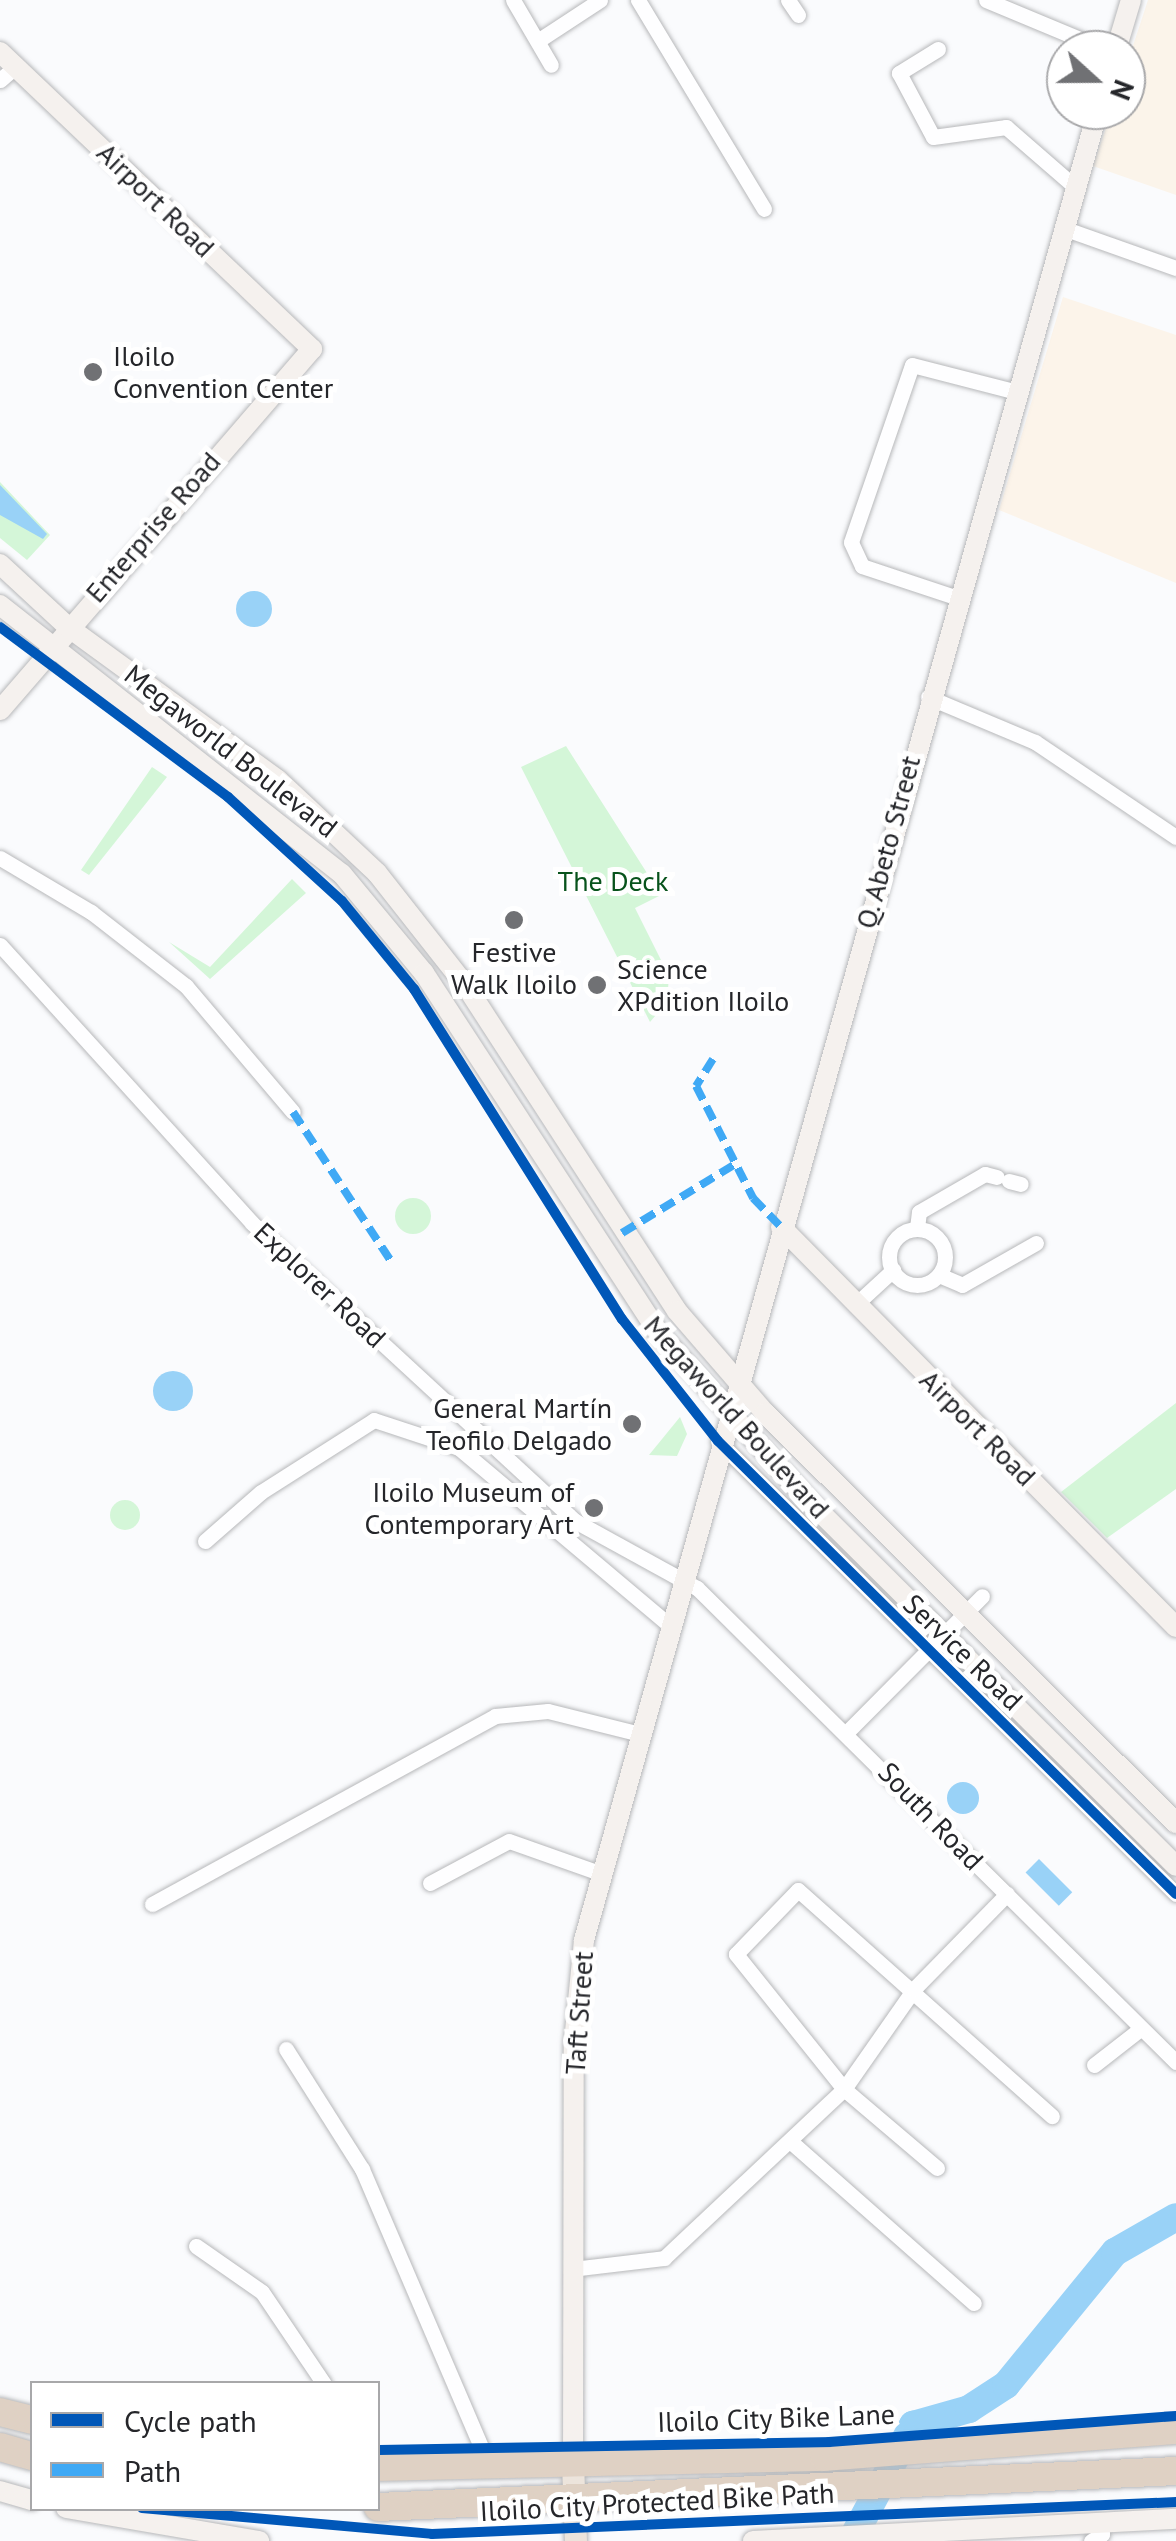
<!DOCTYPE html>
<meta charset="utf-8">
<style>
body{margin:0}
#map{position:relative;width:1176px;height:2541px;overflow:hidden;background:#fafbfd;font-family:"PT Sans",sans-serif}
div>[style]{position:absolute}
.education>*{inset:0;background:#fcf4ea}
.medical>*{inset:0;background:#fbf4ea}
.green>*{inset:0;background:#d4f6d8}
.round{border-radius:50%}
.water>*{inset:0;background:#99d2f7;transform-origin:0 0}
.river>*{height:28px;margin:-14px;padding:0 14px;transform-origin:14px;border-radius:14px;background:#99d2f7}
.roads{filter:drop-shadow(0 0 2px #b7b8ba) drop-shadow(0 0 2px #b7b8ba)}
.street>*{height:15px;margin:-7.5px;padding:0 7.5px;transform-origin:7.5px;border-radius:7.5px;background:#fefeff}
.street>.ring{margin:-7.5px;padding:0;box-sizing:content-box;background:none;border:15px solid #fefeff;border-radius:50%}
.secondary>*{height:20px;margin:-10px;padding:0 10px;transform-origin:10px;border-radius:10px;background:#f5f1ee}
.primary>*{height:22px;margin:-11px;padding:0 11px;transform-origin:11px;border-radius:11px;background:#ece4dc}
.highway>*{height:28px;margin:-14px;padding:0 14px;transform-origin:14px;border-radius:14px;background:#dfd1c4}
.quiet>*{height:8px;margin-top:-4px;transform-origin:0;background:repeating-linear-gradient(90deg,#3fa9f5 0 15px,transparent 0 23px)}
.cycleway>*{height:10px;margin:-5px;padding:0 5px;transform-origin:5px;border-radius:5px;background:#0057b8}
.dots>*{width:28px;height:28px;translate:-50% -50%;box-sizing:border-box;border:5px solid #fff;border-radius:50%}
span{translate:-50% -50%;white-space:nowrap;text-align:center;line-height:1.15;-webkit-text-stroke:10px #fff;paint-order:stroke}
.street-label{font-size:28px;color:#25262a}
.poi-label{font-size:28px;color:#25262a}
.left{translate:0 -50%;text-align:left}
.right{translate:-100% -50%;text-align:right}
.park-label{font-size:28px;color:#08531c}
.legend{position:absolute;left:30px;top:2381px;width:350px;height:130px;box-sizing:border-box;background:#fff;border:2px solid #a8a8aa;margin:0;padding:12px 18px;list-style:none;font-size:30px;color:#25262a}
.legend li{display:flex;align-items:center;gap:20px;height:50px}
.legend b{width:50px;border:2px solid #a8a8aa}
.north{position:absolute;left:1046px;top:30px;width:100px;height:100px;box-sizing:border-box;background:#fff;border:2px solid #a8a8aa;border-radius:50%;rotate:111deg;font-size:28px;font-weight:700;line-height:40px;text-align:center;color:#25262a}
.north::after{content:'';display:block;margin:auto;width:35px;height:45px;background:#707174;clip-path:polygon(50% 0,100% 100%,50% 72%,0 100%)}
</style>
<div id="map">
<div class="education">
<div style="clip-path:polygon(1063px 297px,1176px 335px,1176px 583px,999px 510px)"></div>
</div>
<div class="medical">
<div style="clip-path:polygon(1148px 0,1176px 0,1176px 195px,1093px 166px,1112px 110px,1126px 110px,1126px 67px)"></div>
</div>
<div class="green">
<div style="clip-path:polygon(0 482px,50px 535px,27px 560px,0 538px)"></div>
<div style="clip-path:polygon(566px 746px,661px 895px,635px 908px,669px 976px,667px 1002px,650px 1022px,521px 767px)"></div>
<div style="clip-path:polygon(152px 767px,167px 777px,89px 875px,81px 870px)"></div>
<div style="clip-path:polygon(292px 879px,306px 893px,210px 979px,169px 942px,210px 967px)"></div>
<div class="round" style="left:395px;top:1198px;width:36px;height:36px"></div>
<div style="clip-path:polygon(1176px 1403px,1176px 1489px,1107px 1538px,1061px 1492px)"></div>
<div style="clip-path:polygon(680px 1417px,687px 1434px,677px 1456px,649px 1455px)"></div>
<div class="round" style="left:110px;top:1500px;width:30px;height:30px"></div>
</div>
<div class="water">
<div style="clip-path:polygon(0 485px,47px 534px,43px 539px,0 515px)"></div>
<div class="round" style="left:236px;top:591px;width:36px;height:36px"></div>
<div class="round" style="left:153px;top:1371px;width:40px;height:40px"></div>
<div class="round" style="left:947px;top:1782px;width:32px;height:32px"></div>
<div style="left:1039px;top:1859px;width:47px;height:19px;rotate:45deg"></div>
</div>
<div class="river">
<div style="left:851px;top:2541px;width:132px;rotate:-61.9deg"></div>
<div style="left:913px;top:2425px;width:58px;rotate:-15.9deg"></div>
<div style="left:969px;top:2409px;width:44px;rotate:-33deg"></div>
<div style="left:1006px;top:2385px;width:172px;rotate:-50.7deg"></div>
<div style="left:1115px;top:2252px;width:70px;rotate:-29.8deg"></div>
</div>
<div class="roads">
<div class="street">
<div style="left:513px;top:0;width:75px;rotate:59.7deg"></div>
<div style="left:638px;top:0;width:244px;rotate:58.9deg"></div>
<div style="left:788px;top:0;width:18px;rotate:56deg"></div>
<div style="left:986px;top:0;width:130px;rotate:22.6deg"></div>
<div style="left:539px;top:40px;width:73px;rotate:-33.3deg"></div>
<div style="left:938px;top:49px;width:46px;rotate:148.4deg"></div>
<div style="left:899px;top:73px;width:72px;rotate:62deg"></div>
<div style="left:933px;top:137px;width:74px;rotate:-7.8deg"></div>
<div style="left:1006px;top:127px;width:91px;rotate:41deg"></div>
<div style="left:0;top:80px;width:21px;rotate:-41deg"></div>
<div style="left:1063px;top:228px;width:120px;rotate:19.5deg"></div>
<div style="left:955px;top:597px;width:98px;rotate:-161.6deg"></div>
<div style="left:862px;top:566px;width:26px;rotate:-115deg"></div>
<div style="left:851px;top:542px;width:187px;rotate:-71deg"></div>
<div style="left:912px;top:365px;width:104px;rotate:14.4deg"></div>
<div style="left:928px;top:697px;width:116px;rotate:22.8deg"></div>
<div style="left:1035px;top:742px;width:170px;rotate:34deg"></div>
<div style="left:0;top:858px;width:106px;rotate:30.7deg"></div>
<div style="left:91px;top:912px;width:120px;rotate:37.9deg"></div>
<div style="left:186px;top:986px;width:165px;rotate:49.7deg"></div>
<div style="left:0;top:945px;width:375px;rotate:47.8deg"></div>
<div style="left:252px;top:1223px;width:439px;rotate:42.7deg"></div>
<div style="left:575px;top:1521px;width:139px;rotate:28.8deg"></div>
<div style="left:697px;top:1588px;width:674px;rotate:44.7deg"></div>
<div style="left:1009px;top:1181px;width:12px;rotate:14deg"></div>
<div style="left:917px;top:1228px;width:16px;rotate:-83deg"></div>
<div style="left:919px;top:1212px;width:76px;rotate:-29.9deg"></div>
<div style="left:985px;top:1174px;width:12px;rotate:14deg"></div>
<div class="ring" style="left:889px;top:1229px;width:41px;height:41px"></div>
<div style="left:939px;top:1275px;width:25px;rotate:23deg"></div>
<div style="left:962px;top:1285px;width:85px;rotate:-29.6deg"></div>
<div style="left:855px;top:1305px;width:52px;rotate:-42.6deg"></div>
<div style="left:718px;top:1441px;width:644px;rotate:44.69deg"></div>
<div style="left:205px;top:1541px;width:74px;rotate:-41.2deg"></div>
<div style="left:261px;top:1492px;width:134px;rotate:-32.5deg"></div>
<div style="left:374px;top:1420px;width:89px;rotate:18.2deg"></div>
<div style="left:459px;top:1448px;width:275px;rotate:40.1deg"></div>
<div style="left:848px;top:1731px;width:190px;rotate:-45.2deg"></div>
<div style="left:430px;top:1883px;width:89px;rotate:-28deg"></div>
<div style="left:509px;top:1841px;width:99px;rotate:19.5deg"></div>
<div style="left:152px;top:1904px;width:391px;rotate:-28.7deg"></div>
<div style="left:495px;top:1716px;width:53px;rotate:-5.4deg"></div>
<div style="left:548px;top:1711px;width:95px;rotate:14deg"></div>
<div style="left:286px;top:2049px;width:142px;rotate:57.7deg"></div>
<div style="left:362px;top:2169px;width:324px;rotate:66.8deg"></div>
<div style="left:1094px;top:2065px;width:58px;rotate:-38deg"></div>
<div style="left:790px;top:2141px;width:245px;rotate:41.4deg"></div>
<div style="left:937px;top:2168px;width:122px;rotate:-139.7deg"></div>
<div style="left:844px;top:2089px;width:173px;rotate:-128.7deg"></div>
<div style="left:736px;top:1954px;width:89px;rotate:-45.9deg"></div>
<div style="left:798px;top:1890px;width:340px;rotate:41.7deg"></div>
<div style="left:196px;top:2246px;width:80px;rotate:34.9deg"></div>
<div style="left:262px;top:2292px;width:111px;rotate:56deg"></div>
<div style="left:572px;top:2269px;width:93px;rotate:-6.8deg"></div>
<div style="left:664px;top:2258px;width:247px;rotate:-43.2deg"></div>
<div style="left:844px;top:2089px;width:122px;rotate:-55deg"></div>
<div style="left:914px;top:1989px;width:133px;rotate:-45.6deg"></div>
<div style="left:1091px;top:2541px;width:13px;rotate:-32deg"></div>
<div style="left:1102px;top:2534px;width:13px;rotate:-94deg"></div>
</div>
<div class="secondary">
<div style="left:1116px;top:50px;width:52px;rotate:-73.3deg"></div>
<div style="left:0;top:52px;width:431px;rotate:43.6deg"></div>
<div style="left:312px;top:349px;width:477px;rotate:130.8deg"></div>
<div style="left:0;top:564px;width:93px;rotate:42.8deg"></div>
<div style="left:68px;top:627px;width:260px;rotate:36.1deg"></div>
<div style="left:278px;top:780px;width:136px;rotate:43.2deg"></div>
<div style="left:377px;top:873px;width:144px;rotate:51.8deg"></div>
<div style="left:466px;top:986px;width:387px;rotate:57deg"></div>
<div style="left:677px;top:1311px;width:135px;rotate:49.2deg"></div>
<div style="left:765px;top:1413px;width:581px;rotate:44.93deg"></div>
<div style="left:0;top:605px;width:435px;rotate:38.2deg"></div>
<div style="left:342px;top:874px;width:129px;rotate:50.4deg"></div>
<div style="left:424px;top:973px;width:427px;rotate:56.9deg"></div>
<div style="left:657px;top:1331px;width:225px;rotate:48.2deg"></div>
<div style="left:807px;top:1499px;width:520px;rotate:44.84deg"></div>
<div style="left:781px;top:1227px;width:562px;rotate:45.36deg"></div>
<div style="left:573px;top:2464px;width:422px;rotate:-89.9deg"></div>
<div style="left:574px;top:2042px;width:102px;rotate:-84.4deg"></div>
<div style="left:584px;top:1940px;width:1901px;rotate:-74.31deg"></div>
<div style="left:0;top:2491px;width:33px;rotate:16deg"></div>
<div style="left:66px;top:2508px;width:196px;rotate:9.7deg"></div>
<div style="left:753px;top:2541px;width:424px;rotate:-3deg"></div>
</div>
<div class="primary">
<div style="left:573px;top:2464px;width:77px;rotate:87.8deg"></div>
</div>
<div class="highway">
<div style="left:0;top:2412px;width:33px;rotate:14deg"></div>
<div style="left:0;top:2447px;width:33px;rotate:16deg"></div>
<div style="left:378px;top:2467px;width:446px;rotate:-1.3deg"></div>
<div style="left:824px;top:2457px;width:353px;rotate:-4.4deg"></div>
<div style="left:378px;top:2507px;width:799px;rotate:-2.58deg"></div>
</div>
</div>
<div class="quiet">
<div style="left:713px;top:1059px;width:32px;rotate:122deg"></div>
<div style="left:696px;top:1086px;width:126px;rotate:63deg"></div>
<div style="left:753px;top:1198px;width:40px;rotate:46deg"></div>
<div style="left:293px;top:1112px;width:178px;rotate:56.7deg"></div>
<div style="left:622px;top:1233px;width:131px;rotate:-31.3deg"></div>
</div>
<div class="cycleway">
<div style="left:0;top:627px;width:284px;rotate:36.7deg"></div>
<div style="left:228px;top:797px;width:154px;rotate:42.4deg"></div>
<div style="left:342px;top:901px;width:114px;rotate:50.7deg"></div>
<div style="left:414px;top:989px;width:390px;rotate:57.8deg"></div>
<div style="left:622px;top:1319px;width:155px;rotate:51.8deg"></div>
<div style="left:718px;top:1441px;width:644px;rotate:44.69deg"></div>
<div style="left:378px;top:2450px;width:451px;rotate:-1deg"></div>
<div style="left:829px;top:2442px;width:348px;rotate:-4.3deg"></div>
<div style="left:142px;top:2508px;width:291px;rotate:5.1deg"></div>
<div style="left:432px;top:2534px;width:745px;rotate:-2.46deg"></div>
</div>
<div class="dots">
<div style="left:93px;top:372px;background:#707174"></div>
<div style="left:514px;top:920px;background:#707174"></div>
<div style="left:597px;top:985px;background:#707174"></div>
<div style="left:632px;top:1424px;background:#707174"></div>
<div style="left:594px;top:1508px;background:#707174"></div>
</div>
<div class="street-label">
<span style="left:156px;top:200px;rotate:44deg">Airport Road</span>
<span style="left:153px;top:527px;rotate:-49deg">Enterprise Road</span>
<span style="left:231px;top:751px;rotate:38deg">Megaworld Boulevard</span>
<span style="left:888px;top:842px;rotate:-75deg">Q. Abeto Street</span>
<span style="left:320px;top:1285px;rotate:43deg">Explorer Road</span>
<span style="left:737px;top:1417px;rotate:48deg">Megaworld Boulevard</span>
<span style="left:978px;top:1428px;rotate:45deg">Airport Road</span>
<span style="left:963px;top:1652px;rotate:44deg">Service Road</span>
<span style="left:931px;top:1816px;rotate:46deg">South Road</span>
<span style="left:579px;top:2013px;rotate:-86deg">Taft Street</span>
<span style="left:776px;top:2418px;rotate:-2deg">Iloilo City Bike Lane</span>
<span style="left:657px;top:2502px;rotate:-3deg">Iloilo City Protected Bike Path</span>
</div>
<div class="poi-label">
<span class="left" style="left:113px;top:372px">Iloilo<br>Convention Center</span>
<span style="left:514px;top:968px">Festive<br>Walk Iloilo</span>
<span class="left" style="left:617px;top:985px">Science<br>XPdition Iloilo</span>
<span class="right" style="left:612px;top:1424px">General Martín<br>Teofilo Delgado</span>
<span class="right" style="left:574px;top:1508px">Iloilo Museum of<br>Contemporary Art</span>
</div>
<div class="park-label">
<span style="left:613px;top:881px">The Deck</span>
</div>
<ul class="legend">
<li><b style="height:12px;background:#0057b8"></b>Cycle path</li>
<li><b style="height:12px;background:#3fa9f5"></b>Path</li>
</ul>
<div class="north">N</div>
</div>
